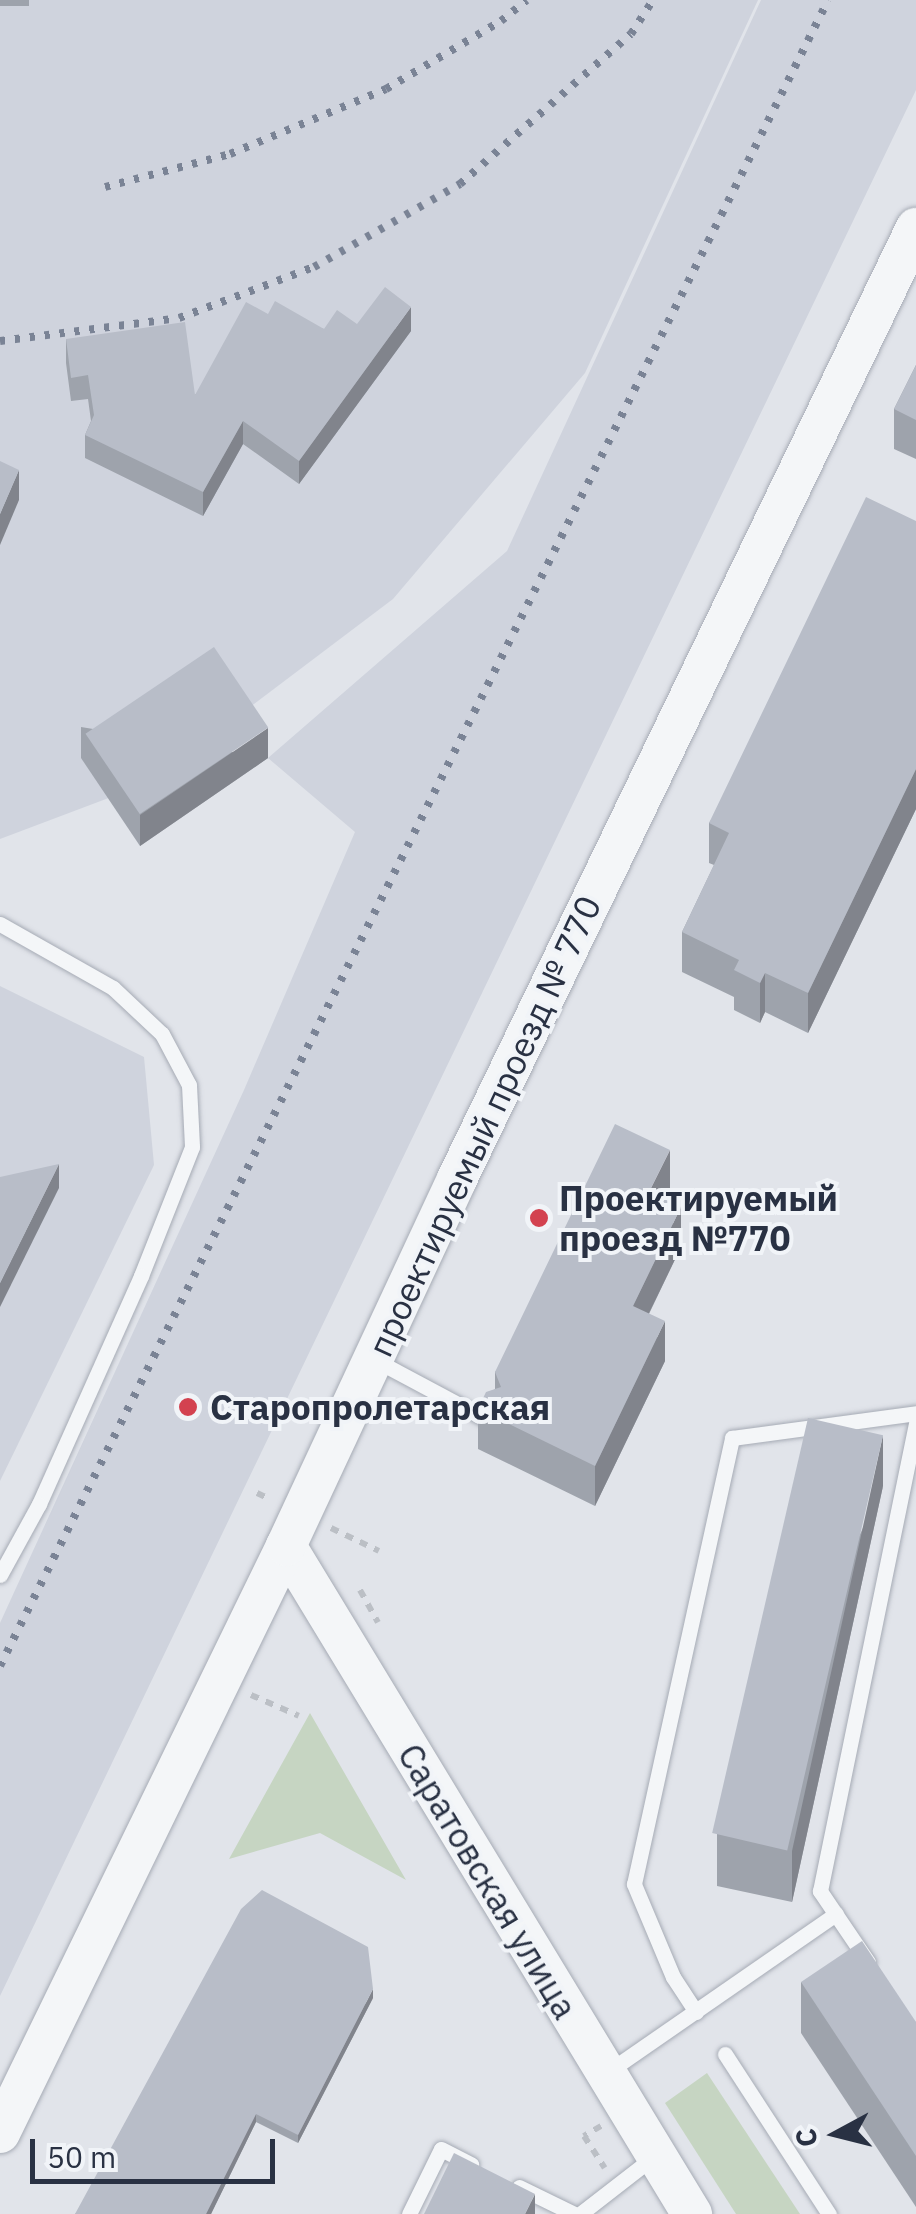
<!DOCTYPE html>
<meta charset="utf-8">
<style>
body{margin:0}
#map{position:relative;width:916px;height:2214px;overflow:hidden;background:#e1e4ea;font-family:"IBM Plex Sans",sans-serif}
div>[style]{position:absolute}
.built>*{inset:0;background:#cfd3dd}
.green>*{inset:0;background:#c6d5c2}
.path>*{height:6px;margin-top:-3px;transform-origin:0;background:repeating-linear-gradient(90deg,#bbbfc5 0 8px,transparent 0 16px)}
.roads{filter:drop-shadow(0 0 2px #a6abb5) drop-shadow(0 0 2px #a6abb5)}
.service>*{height:15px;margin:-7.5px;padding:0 7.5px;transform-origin:7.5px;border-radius:7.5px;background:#f4f6f8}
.tertiary>*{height:40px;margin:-20px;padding:0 20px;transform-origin:20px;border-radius:20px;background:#f4f6f8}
.rail>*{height:8px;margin-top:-4px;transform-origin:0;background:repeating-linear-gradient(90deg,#7a8395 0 5px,transparent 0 15px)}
.wall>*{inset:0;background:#9ea3ac;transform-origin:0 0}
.shaded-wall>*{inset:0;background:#81848c}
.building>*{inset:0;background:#b8bdc8;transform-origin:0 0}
.dots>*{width:28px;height:28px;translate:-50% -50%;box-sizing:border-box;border:5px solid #f1f4f8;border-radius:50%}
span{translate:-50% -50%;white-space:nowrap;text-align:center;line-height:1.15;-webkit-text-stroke:8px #f1f4f8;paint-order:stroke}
.street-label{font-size:35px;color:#293143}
.poi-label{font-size:35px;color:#293143;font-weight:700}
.left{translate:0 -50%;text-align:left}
.north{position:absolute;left:786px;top:2084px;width:100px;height:100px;-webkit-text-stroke:8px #f1f4f8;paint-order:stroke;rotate:263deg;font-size:28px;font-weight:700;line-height:40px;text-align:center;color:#293143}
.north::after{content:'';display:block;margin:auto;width:35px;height:45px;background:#293143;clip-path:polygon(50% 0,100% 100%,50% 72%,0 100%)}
.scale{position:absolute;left:30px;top:2139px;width:245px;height:45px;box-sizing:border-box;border:5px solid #293143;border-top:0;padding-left:12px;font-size:30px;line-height:35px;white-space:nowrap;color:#293143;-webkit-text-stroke:8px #f1f4f8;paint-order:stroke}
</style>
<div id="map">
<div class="built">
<div style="clip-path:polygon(0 0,758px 0,585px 373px,393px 599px,151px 782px,0 839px)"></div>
<div style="clip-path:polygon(761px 0,916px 0,916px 90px,0 1996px,0 1623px,244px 1090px,355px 832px,268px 758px,507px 551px)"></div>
<div style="clip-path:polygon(0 986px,144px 1057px,154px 1165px,0 1481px)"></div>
</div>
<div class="green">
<div style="clip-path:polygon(310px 1713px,406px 1880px,320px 1833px,229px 1859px)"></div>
<div style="clip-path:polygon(707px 2073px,800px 2214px,736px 2214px,665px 2103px)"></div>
</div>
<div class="path">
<div style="left:257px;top:1493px;width:14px;rotate:25deg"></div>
<div style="left:331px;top:1528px;width:53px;rotate:25.6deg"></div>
<div style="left:360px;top:1590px;width:37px;rotate:61deg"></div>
<div style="left:251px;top:1695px;width:52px;rotate:23.6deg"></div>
<div style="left:601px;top:2126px;width:20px;rotate:150deg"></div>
<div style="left:584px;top:2136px;width:38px;rotate:57deg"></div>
</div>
<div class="roads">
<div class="service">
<div style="left:0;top:924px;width:130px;rotate:29.5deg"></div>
<div style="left:113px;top:988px;width:67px;rotate:43.2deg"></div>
<div style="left:162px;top:1034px;width:58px;rotate:62.1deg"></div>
<div style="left:189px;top:1085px;width:62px;rotate:87.2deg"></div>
<div style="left:192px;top:1147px;width:139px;rotate:111.6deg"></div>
<div style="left:141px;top:1276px;width:250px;rotate:114.1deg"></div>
<div style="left:39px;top:1504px;width:81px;rotate:118.8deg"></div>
<div style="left:375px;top:1360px;width:132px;rotate:28.1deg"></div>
<div style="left:868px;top:1962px;width:86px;rotate:-124.1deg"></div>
<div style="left:820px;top:1891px;width:478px;rotate:-78.4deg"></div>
<div style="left:696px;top:2012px;width:42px;rotate:-123.3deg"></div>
<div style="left:673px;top:1977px;width:101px;rotate:-112.8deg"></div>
<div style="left:634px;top:1884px;width:457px;rotate:-77.6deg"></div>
<div style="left:732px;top:1438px;width:186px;rotate:-7.7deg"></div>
<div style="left:725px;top:2054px;width:191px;rotate:57deg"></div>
<div style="left:609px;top:2071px;width:276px;rotate:-34.7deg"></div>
<div style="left:519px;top:2187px;width:61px;rotate:26.1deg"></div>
<div style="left:409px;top:2214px;width:72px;rotate:-63.8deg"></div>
<div style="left:441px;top:2149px;width:34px;rotate:27deg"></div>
<div style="left:580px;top:2214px;width:96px;rotate:-37.8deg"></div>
</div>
<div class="tertiary">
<div style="left:286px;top:1546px;width:782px;rotate:58.71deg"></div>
<div style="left:0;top:2133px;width:653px;rotate:-64.02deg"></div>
<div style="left:286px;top:1546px;width:405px;rotate:-65deg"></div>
<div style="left:457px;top:1179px;width:1056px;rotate:-64.24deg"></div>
</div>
</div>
<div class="rail">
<div style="left:105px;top:187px;width:129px;rotate:-14.8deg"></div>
<div style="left:230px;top:154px;width:169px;rotate:-22.6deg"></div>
<div style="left:386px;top:89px;width:134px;rotate:-30.6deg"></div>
<div style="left:501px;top:21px;width:33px;rotate:-39deg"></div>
<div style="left:0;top:341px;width:180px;rotate:-7.3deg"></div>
<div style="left:179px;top:318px;width:144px;rotate:-20.7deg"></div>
<div style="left:314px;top:267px;width:168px;rotate:-29.6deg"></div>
<div style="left:460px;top:184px;width:227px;rotate:-41.3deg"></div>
<div style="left:631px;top:34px;width:40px;rotate:-57.1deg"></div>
<div style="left:0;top:1666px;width:1860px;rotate:-63.57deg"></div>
</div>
<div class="wall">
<div style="left:0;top:0;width:29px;height:6px"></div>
<div style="clip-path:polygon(268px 314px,324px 329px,357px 324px,411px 331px,299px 484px,243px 444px,203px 516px,85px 458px,85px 435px,91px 421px,88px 399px,71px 401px,66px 363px,66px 339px,195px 395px)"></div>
<div style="clip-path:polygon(916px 365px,916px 459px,894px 449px,894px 409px)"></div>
<div style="clip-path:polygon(916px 521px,916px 809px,808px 1033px,765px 1012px,760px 1023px,734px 1010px,734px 997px,682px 972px,682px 932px,714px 865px,709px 863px,709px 823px)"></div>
<div style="clip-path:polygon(81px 727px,268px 758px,140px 846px,81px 758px)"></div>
<div style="clip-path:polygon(670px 1190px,665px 1199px,681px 1247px,649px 1314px,665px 1361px,595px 1506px,478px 1449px,478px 1409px,495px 1389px,495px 1372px)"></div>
<div style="clip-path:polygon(883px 1486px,792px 1902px,717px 1886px,717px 1834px)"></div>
<div style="clip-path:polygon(801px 1982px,916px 2022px,916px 2207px,801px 2033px)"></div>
<div style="clip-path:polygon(373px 1998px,298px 2143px,256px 2122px,211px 2214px,75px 2214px)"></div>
</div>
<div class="shaded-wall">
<div style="clip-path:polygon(411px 307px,411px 331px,299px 484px,299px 461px)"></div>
<div style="clip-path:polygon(243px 421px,243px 444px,203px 516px,203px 492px)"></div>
<div style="clip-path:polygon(19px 470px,19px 500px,0 545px,0 514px)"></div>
<div style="clip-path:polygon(268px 728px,268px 758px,140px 846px,140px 815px)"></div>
<div style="clip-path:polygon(916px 769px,916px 809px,808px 1033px,808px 993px)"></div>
<div style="clip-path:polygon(765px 973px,765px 1012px,760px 1023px,760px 983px)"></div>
<div style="clip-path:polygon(670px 1150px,670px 1190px,649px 1232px,649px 1192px)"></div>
<div style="clip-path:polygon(59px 1164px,59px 1188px,0 1307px,0 1283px)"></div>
<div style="clip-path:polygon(681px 1207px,681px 1247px,633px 1346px,633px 1306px)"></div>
<div style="clip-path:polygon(665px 1321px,665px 1361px,595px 1506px,595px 1466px)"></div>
<div style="clip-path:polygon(883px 1435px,883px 1486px,792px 1902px,792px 1851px)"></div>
<div style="clip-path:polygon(373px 1989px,373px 1998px,298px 2143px,298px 2135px)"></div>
<div style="clip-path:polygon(256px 2114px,256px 2122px,211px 2214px,206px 2214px)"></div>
<div style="clip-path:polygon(535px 2194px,535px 2214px,525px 2214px)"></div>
</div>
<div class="building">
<div style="clip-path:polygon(385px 287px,411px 307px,299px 461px,243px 421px,203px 492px,85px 435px,94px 415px,88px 375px,71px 378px,66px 339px,185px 322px,195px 395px,246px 302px,268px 314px,275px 301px,324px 329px,337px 310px,357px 324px)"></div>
<div style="clip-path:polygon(916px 365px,916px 420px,894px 409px)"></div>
<div style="clip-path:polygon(0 461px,19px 470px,0 514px)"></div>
<div style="clip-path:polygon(866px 497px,916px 521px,916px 769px,808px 993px,765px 973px,760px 983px,734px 970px,739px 960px,682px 932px,729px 833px,709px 823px)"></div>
<div style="left:214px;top:647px;width:97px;height:155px;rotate:56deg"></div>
<div style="clip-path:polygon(615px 1124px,670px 1150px,649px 1192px,681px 1207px,633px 1306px,665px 1321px,595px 1466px,478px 1409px,486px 1392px,501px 1387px,495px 1372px)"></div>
<div style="clip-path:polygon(59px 1164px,0 1283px,0 1177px)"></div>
<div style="left:808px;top:1418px;width:77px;height:426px;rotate:13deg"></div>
<div style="clip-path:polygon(262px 1890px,368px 1947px,373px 1989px,298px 2135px,256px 2114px,206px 2214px,75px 2214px,241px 1909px)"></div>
<div style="clip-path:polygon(862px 1941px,916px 2022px,916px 2156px,801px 1982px)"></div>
<div style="clip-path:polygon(454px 2153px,535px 2194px,525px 2214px,424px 2214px)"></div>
</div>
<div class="dots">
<div style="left:539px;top:1218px;background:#d34250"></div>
<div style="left:188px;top:1407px;background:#d34250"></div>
</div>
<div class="street-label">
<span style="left:484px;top:1126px;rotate:-65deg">проектируемый проезд № 770</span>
<span style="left:488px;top:1881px;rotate:59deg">Саратовская улица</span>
</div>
<div class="poi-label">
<span class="left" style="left:559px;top:1218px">Проектируемый<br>проезд №770</span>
<span class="left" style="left:210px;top:1407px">Старопролетарская</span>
</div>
<div class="north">С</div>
<div class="scale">50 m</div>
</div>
